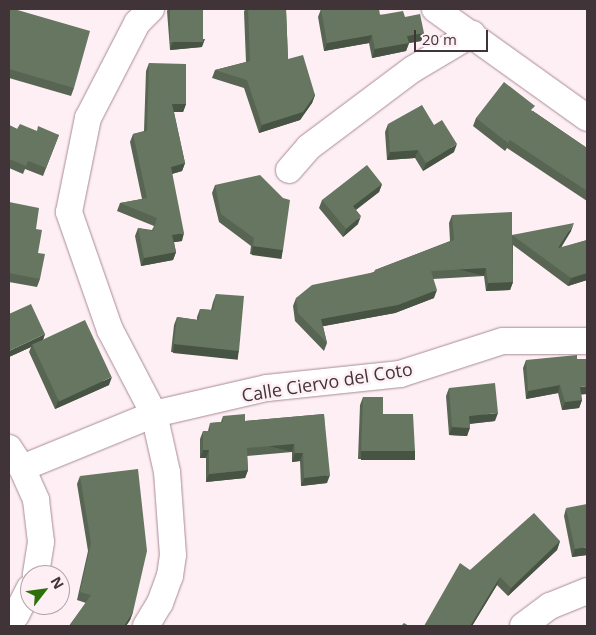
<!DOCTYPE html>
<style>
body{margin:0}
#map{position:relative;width:596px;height:635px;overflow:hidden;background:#fdeff4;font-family:"Open Sans",sans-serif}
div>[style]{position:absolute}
.roads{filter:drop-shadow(0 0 1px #a98b95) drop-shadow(0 0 1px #a98b95)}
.minor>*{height:26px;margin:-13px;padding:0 13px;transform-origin:13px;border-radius:13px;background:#fff}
.wall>*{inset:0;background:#586553}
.shaded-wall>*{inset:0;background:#475343;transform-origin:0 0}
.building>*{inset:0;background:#667660;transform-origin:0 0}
span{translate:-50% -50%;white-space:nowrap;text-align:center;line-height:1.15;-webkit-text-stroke:5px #fdeff4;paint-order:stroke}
.street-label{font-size:18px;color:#403438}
.frame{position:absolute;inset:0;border:10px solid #403438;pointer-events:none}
.north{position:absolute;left:20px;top:565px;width:50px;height:50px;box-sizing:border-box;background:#fdeff4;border:1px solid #b1a4a9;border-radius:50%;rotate:60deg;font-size:14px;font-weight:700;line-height:20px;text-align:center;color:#403438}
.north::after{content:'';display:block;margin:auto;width:18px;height:22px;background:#2e700b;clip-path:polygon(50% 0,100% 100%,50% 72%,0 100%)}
.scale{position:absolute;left:414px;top:30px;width:74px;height:22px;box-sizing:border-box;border:2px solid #403438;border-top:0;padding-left:6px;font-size:15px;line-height:18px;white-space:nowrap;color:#403438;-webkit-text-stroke:4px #fdeff4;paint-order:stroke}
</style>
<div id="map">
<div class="roads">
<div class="minor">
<div style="left:435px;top:9px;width:187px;rotate:35.6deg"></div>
<div style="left:289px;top:170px;width:30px;rotate:-49deg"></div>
<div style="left:309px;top:147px;width:130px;rotate:-36.9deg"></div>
<div style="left:413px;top:69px;width:69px;rotate:-30.7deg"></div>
<div style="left:9px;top:448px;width:24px;rotate:57deg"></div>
<div style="left:22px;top:468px;width:35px;rotate:66deg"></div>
<div style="left:36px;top:500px;width:42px;rotate:83.2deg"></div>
<div style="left:41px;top:542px;width:33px;rotate:99deg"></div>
<div style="left:22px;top:468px;width:143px;rotate:-22.2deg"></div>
<div style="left:154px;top:414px;width:116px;rotate:-13deg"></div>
<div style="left:267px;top:388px;width:134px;rotate:-6deg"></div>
<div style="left:400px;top:374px;width:108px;rotate:-17.8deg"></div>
<div style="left:503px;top:341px;width:84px"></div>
<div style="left:9px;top:623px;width:11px;rotate:-49deg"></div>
<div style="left:16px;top:615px;width:30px;rotate:-63deg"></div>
<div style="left:146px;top:626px;width:27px;rotate:-59deg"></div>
<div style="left:160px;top:603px;width:29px;rotate:-70deg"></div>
<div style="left:170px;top:576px;width:21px;rotate:-82deg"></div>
<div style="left:173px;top:555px;width:83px;rotate:-94.1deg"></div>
<div style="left:167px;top:472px;width:59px;rotate:-102.6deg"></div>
<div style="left:154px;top:414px;width:95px;rotate:-117.6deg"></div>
<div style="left:110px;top:330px;width:125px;rotate:-109.2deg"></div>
<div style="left:69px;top:212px;width:96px;rotate:-78.6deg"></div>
<div style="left:88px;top:118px;width:107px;rotate:-62.7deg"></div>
<div style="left:137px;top:23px;width:20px;rotate:-45deg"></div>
<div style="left:523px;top:626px;width:34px;rotate:-37deg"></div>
<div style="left:550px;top:606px;width:40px;rotate:-22deg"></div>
</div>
</div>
<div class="wall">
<div style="clip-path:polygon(9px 9px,74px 88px,71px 96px,9px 78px)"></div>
<div style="clip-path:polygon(168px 9px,203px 9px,202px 47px,170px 50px,167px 11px)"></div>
<div style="clip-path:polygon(245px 9px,286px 9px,288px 59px,315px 95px,312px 103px,300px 120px,259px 133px,244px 88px,212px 78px,215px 70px,246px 62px,244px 12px)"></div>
<div style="clip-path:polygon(321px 9px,405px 17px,424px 33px,421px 41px,409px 43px,406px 51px,372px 58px,369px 43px,324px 51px,318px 17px)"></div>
<div style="clip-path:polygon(149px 63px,186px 104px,183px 112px,174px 112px,185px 163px,182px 171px,172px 174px,182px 241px,174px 242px,176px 252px,173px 260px,141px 266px,135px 236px,138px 228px,152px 230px,154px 226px,117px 211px,120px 203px,142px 199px,130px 142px,133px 134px,144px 131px,146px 71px)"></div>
<div style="clip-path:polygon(533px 111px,587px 148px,587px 201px,507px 148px,505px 151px,473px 126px,476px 118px)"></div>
<div style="clip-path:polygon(388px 124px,434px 125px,454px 152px,423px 171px,415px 158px,387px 160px,385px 132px)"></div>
<div style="clip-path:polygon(9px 125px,17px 129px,37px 131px,59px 135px,43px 176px,25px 169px,23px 174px,9px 168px)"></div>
<div style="clip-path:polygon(382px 184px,379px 192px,356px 210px,358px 224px,343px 237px,319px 208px,322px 200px)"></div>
<div style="clip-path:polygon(215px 185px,283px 198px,283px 250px,280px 258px,250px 254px,251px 246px,219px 222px,212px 193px)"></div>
<div style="clip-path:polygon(9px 202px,36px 229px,40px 279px,37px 287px,9px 282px)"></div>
<div style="clip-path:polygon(452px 215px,512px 235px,571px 231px,561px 248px,587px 240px,587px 280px,568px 286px,513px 245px,513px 282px,510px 290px,486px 291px,484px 276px,433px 279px,434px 298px,395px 313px,323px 326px,327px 343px,324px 351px,295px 321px,293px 306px,296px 298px,374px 272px,375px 270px,450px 241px,449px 223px)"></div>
<div style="clip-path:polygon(216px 294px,239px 351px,236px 359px,171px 352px,174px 325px,177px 317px,197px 320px,197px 317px,200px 309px,211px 310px,213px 302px)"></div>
<div style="clip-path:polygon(45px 334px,43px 340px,109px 385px,55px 409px,29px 352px,31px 347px,9px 357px)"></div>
<div style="clip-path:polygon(526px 360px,581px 394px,582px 400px,579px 408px,562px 410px,558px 393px,526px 399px,523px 368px)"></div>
<div style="clip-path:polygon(449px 388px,495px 421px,470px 424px,467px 436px,449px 435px,446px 396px)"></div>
<div style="clip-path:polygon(363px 397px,383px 414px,412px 459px,358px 459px,360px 405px)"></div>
<div style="clip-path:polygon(324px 414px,327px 483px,301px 486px,300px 461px,292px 462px,292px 452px,247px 456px,248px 470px,245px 478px,206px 482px,206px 458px,200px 458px,200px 439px,203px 431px,208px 431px,210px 423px,221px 422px,223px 416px,245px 421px)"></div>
<div style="clip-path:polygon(80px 476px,133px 612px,130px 620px,126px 626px,69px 626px,86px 603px,77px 600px,88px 551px,77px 484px)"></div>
<div style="clip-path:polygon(566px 508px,587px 555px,572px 557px,564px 516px)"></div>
<div style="clip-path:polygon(560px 541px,557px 550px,508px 596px,497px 585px,472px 626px,424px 626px,470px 570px)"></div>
</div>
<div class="shaded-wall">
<div style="clip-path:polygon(424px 33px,421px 41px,409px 43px,406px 51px,372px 58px,375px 49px,407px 36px)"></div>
<div style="clip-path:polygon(372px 35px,369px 43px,324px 51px,327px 43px)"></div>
<div style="clip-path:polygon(205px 39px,202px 47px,170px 50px,173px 42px)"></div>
<div style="clip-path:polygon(315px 95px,312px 103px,300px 120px,259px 133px,262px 125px)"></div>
<div style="clip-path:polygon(172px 104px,186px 104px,183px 112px,169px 112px)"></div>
<div style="clip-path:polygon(457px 144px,454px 152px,423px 171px,426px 163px)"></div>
<div style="clip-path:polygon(418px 150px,415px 158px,387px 160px,390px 152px)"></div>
<div style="clip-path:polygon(185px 163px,182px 171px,168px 175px,171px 167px)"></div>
<div style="clip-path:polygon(382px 184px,379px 192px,350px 214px,353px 206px)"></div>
<div style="clip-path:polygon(361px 216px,358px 224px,343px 237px,346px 229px)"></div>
<div style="clip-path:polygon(574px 223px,571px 231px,555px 256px,558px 248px)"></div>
<div style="clip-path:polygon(184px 233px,182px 241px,169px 243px,172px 235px)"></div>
<div style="left:253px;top:246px;width:30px;height:9px;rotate:8deg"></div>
<div style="clip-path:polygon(176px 252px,173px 260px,141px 266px,144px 258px)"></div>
<div style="left:486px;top:268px;width:8px;height:55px;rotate:104deg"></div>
<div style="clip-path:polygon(587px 273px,587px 280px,568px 286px,571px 278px)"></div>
<div style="clip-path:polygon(513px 282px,510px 290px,486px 291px,488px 283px)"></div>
<div style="clip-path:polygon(437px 290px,434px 298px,395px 313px,319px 327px,321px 319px)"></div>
<div style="clip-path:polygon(45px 334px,42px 342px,32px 344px,31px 347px,9px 357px,9px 351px)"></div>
<div style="left:174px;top:344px;width:65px;height:9px;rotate:6deg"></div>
<div style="clip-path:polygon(112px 377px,109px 385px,55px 409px,58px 401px)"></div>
<div style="clip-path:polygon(560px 385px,558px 393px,526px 399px,528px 391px)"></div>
<div style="clip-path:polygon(587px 386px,587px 394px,578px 395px,580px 387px)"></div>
<div style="clip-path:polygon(582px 400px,579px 408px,562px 410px,565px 402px)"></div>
<div style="clip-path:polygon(498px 413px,495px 421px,466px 424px,469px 416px)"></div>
<div style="clip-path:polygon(452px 427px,470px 428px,467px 436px,449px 435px)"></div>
<div style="left:294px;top:444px;width:8px;height:47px;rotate:104deg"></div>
<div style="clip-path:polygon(203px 450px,209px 450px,206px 458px,200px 458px)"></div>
<div style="left:361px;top:451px;width:54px;height:9px"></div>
<div style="clip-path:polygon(295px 453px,303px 453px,300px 461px,292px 462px)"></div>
<div style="clip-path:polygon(248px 470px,245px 478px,206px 482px,209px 474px)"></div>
<div style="clip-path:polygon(330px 475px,327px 483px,301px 486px,304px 478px)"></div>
<div style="clip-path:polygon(560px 541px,557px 550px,508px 596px,511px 588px)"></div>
<div style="clip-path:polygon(587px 547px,587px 555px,572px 557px,575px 549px)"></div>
<div style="clip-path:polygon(500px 577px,497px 585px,472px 626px,470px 626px)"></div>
<div style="clip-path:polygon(133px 612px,130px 620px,126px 626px,124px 626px)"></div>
</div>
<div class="building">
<div style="clip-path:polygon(9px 9px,14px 9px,90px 31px,74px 88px,9px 69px)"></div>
<div style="left:170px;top:9px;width:33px;height:33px"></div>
<div style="clip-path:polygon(248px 9px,286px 9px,288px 59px,303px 55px,315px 95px,303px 112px,262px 125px,247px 80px,215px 70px,250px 61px)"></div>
<div style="clip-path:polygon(321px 9px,379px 9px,380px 15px,403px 11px,405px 17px,420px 14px,424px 33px,407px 36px,409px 43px,375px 49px,372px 35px,327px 43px)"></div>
<div style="clip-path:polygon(149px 63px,186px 64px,186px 104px,172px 104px,185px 163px,171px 167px,184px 233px,172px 235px,176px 252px,144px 258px,138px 228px,153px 231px,157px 218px,120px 203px,147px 198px,133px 134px,147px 131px)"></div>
<div style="clip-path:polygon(504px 82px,535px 106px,531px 110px,587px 148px,587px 191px,510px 140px,508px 143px,476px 118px)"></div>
<div style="clip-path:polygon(422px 105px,434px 125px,442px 120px,457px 144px,426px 163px,418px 150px,390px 152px,388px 124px)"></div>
<div style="clip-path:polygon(20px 124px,37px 131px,38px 126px,59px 135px,46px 168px,28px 161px,26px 166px,9px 159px,9px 125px,17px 129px)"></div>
<div style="clip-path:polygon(367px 165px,382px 184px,353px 206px,361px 216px,346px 229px,322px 200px)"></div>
<div style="clip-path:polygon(260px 175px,283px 198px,290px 200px,283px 250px,253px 246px,254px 238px,221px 214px,215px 185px)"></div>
<div style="clip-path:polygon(9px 202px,39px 208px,36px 229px,42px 230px,38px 253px,45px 254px,40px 279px,9px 273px)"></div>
<div style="clip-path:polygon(512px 212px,512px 235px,574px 223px,558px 248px,587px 240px,587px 273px,571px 278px,512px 235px,513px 282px,488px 283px,486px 268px,431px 271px,437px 290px,398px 305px,321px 319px,327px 343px,298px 313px,296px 298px,312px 285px,375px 272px,375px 270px,454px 240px,452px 215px)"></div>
<div style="clip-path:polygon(216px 294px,244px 296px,239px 351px,174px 344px,177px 317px,199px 320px,200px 309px,213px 310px)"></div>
<div style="clip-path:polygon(31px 304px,45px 334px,9px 351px,9px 314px)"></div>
<div style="left:85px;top:320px;width:63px;height:58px;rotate:65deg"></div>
<div style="clip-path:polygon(577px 355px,577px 359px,587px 359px,587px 386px,580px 387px,582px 400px,565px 402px,560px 385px,528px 391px,526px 360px)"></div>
<div style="clip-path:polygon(495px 383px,498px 413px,469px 416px,470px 428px,452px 427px,449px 388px)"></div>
<div style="clip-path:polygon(363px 397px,383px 397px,383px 414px,413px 414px,415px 451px,361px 451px)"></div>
<div style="clip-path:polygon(245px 414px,245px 421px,324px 414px,330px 475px,304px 478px,303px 453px,295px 453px,294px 444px,247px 448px,248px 470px,209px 474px,209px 450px,203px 450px,203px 431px,210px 431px,210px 423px,223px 422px,223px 416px)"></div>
<div style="clip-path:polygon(138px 469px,147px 551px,133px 612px,124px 626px,69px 626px,91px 595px,80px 592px,91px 543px,80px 476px)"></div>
<div style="clip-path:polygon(587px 504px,587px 547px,575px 549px,566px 508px)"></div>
<div style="clip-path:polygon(534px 513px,560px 541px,511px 588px,500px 577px,470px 626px,424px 626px,460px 563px,470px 570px)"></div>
<div style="clip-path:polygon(404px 623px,409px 626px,401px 626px)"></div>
</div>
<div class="street-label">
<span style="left:327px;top:382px;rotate:-9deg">Calle Ciervo del Coto</span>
</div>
<div class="frame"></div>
<div class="north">N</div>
<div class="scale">20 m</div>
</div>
